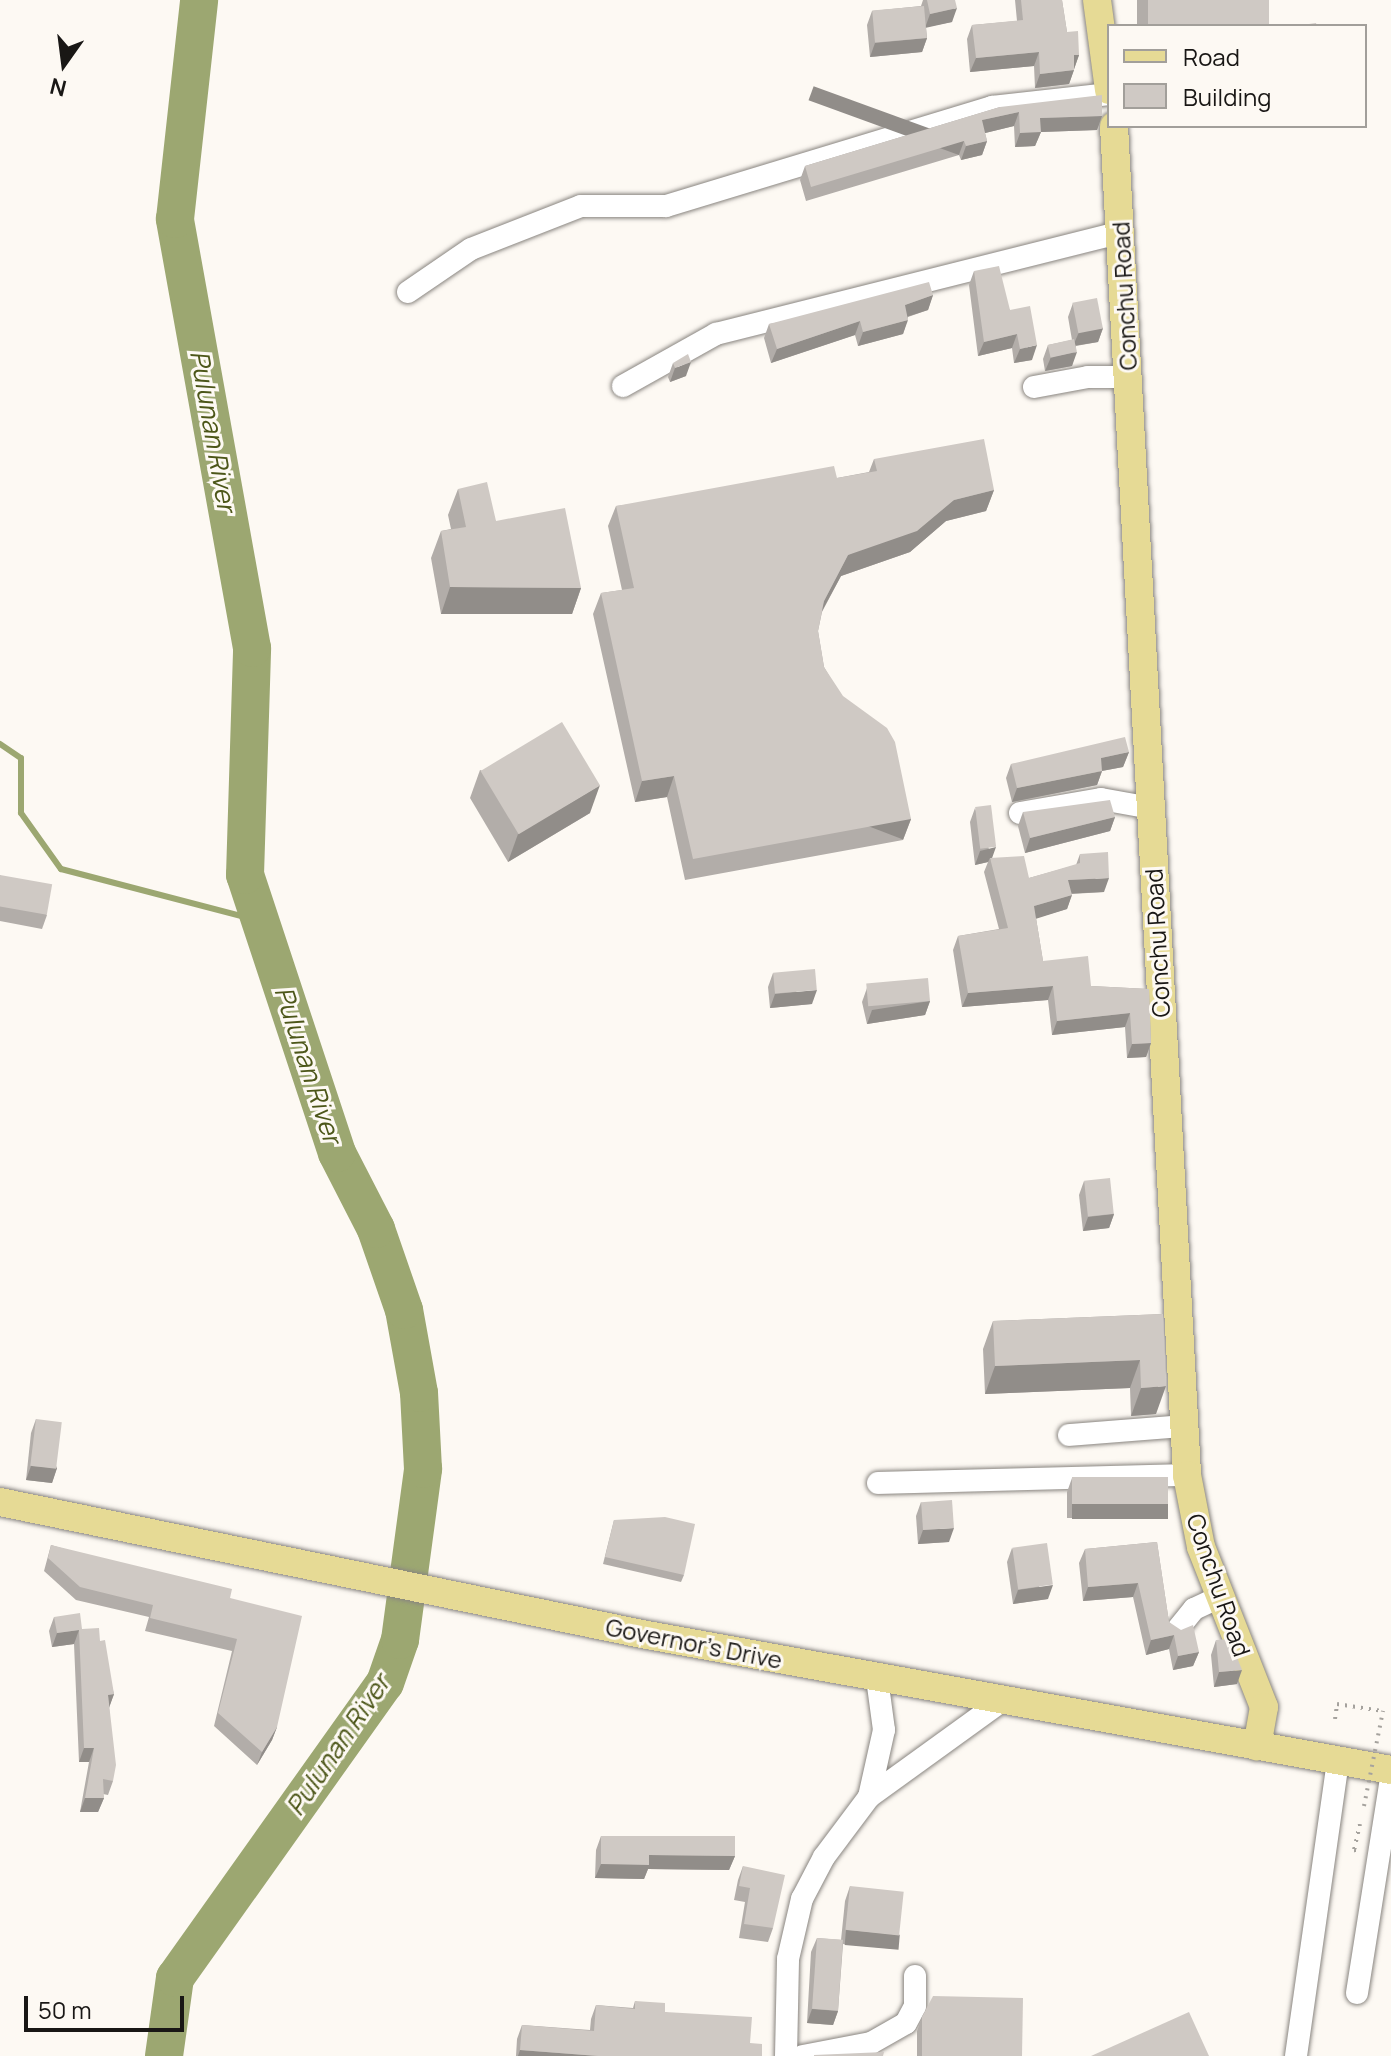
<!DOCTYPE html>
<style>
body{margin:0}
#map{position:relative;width:1391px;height:2056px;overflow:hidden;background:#fdf9f3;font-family:Manrope,sans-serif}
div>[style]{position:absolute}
.stream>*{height:6px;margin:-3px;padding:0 3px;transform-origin:3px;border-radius:3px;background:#9ca771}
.river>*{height:38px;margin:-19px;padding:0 19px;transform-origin:19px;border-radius:19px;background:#9ca771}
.path>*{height:4px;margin-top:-2px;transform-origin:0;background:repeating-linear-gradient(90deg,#a5a29d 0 2px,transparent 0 8px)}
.roads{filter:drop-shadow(0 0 2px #898580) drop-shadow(0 0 2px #898580)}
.minor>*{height:22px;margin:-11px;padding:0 11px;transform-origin:11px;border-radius:11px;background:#fff}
.major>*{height:28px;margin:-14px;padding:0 14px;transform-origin:14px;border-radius:14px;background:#e6da95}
.path-bridge>*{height:4px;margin-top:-2px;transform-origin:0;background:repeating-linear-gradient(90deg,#a5a29d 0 2px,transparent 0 8px)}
.wall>*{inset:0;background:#b2ada9;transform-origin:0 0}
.shaded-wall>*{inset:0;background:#918d89;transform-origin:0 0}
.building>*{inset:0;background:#cfc9c4;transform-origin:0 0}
span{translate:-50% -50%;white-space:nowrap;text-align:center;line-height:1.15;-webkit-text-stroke:6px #fdf9f3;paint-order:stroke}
.street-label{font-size:24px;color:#191715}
.water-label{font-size:26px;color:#4c5619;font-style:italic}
.legend{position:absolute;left:1107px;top:24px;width:260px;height:104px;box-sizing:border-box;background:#fdf9f3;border:2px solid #a29f9a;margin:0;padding:10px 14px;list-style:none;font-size:24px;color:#191715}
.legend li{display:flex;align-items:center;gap:16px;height:40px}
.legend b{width:40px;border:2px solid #a29f9a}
.north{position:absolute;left:24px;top:24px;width:80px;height:80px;-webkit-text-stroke:6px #fdf9f3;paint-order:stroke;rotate:194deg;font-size:22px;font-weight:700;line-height:32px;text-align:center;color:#191715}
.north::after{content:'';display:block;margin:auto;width:28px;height:36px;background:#191715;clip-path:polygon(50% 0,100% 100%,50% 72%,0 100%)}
.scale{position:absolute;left:24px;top:1996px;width:160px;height:36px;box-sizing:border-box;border:4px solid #191715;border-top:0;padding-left:10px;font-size:24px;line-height:28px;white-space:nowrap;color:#191715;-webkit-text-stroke:6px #fdf9f3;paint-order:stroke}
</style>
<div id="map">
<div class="stream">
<div style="left:0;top:744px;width:25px;rotate:34deg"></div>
<div style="left:21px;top:758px;width:55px;rotate:90deg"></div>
<div style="left:21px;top:813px;width:69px;rotate:54.5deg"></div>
<div style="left:61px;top:869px;width:206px;rotate:14.6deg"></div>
</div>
<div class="river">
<div style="left:164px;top:2056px;width:79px;rotate:-82deg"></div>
<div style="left:175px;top:1978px;width:362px;rotate:-54.6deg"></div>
<div style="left:385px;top:1683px;width:46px;rotate:-70.8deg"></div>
<div style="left:400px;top:1640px;width:173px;rotate:-82.3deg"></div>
<div style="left:423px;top:1469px;width:76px;rotate:-93deg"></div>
<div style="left:419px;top:1393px;width:84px;rotate:-100.2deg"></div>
<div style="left:404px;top:1310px;width:86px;rotate:-109.1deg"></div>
<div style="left:376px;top:1229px;width:85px;rotate:-117.2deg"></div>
<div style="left:337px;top:1153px;width:293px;rotate:-108.3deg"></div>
<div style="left:245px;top:875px;width:227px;rotate:-88.2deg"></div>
<div style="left:252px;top:648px;width:436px;rotate:-100.2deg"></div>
<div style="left:175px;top:219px;width:220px;rotate:-83.7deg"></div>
</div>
<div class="path">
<div style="left:1335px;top:1719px;width:15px;rotate:-82deg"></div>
<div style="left:1337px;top:1704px;width:47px;rotate:8.7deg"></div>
<div style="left:1360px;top:1824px;width:27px;rotate:103deg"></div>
<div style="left:1354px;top:1850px;width:7px;rotate:16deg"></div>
</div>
<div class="roads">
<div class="minor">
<div style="left:408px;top:292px;width:76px;rotate:-34.3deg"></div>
<div style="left:471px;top:249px;width:118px;rotate:-21.4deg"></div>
<div style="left:581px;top:206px;width:85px"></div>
<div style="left:666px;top:206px;width:341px;rotate:-16.9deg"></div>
<div style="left:992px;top:107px;width:118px;rotate:-6.3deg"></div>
<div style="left:623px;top:386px;width:107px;rotate:-29.2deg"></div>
<div style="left:716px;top:334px;width:418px;rotate:-14.1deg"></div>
<div style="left:1034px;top:387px;width:55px;rotate:-10.5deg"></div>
<div style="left:1088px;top:377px;width:41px"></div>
<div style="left:1020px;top:813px;width:82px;rotate:-9.8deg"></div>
<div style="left:1101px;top:799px;width:51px;rotate:10.2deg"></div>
<div style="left:1069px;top:1435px;width:115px;rotate:-4.5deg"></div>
<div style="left:878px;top:1483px;width:309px;rotate:-1.5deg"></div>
<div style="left:1177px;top:1630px;width:27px;rotate:-51deg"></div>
<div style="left:1194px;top:1609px;width:29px;rotate:-25deg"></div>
<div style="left:869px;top:1797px;width:69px;rotate:-77.4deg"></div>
<div style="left:884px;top:1730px;width:52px;rotate:-97.7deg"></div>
<div style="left:1357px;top:1993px;width:217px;rotate:-81deg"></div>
<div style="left:786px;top:2056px;width:97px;rotate:-88.8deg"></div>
<div style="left:788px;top:1959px;width:62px;rotate:-76.9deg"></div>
<div style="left:802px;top:1899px;width:47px;rotate:-62.4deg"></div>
<div style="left:824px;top:1857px;width:75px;rotate:-53.1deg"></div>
<div style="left:869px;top:1797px;width:165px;rotate:-35.9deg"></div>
<div style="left:803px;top:2056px;width:69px;rotate:-10.8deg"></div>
<div style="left:871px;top:2043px;width:40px;rotate:-29.7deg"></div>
<div style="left:906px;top:2023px;width:19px;rotate:-62deg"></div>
<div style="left:915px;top:2006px;width:30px;rotate:-90deg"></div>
<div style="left:1296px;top:2056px;width:299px;rotate:-81.9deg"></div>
</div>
<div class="major">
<div style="left:1097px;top:0;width:91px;rotate:82.4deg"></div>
<div style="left:1114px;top:126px;width:1351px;rotate:86.9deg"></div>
<div style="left:1187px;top:1475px;width:73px;rotate:79deg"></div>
<div style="left:1201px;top:1547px;width:172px;rotate:68.5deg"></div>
<div style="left:1264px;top:1707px;width:40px;rotate:100deg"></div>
<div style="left:0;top:1502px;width:661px;rotate:11.62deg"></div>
<div style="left:647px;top:1635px;width:756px;rotate:10.28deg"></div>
</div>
</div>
<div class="path-bridge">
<div style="left:1364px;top:1806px;width:97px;rotate:-78.7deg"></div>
</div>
<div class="wall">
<div style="clip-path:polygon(923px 0,955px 0,952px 22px,926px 27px,927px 38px,922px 52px,870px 57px,867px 25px,872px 11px,921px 6px)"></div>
<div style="clip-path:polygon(1015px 0,1062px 0,1067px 32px,1079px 55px,1069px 84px,1035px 88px,1034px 66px,970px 72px,967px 39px,972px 25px,1017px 21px)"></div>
<div style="left:1137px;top:0;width:132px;height:26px"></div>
<div style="clip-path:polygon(1000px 107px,1102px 116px,1097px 130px,1041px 132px,1035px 146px,1015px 147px,1014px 126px,985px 133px,987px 141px,982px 155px,961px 160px,959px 155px,806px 201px,800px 180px,805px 166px)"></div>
<div style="clip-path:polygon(974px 271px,1010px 310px,1032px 360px,1014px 363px,1012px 348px,978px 356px,969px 285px)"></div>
<div style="clip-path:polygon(933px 295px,928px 310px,908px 317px,903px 334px,858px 346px,855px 335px,771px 363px,764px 338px,769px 324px)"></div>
<div style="clip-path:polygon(1073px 303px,1103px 328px,1098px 342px,1076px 346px,1072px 366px,1045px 371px,1043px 359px,1048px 345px,1072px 340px,1068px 317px)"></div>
<div style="clip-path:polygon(673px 363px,686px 376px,670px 382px,668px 377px)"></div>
<div style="clip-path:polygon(874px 459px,994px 490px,986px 511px,946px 521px,910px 552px,841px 576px,822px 612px,818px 631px,824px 667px,911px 819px,903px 840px,685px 880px,667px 797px,635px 802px,593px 614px,601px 593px,622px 590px,608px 526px,616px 506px,837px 478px,869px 472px)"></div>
<div style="clip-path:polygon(458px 489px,496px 521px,581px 588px,572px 614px,441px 614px,431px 558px,441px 531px,451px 529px,448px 515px)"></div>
<div style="clip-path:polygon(1129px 752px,1123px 767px,1102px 771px,1097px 785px,1012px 802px,1006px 778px,1011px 764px)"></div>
<div style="clip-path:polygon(480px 770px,590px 813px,508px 862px,470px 798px)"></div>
<div style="clip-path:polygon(975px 808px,992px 858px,1029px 878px,1076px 865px,1080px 854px,1104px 892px,1072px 894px,1067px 909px,1036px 918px,1043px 961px,1091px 986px,1149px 989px,1151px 1043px,1146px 1057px,1127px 1058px,1125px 1027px,1052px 1035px,1048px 1000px,962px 1007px,953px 950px,958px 936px,999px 929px,984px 872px,988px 862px,975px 865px,970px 822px)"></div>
<div style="clip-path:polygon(1023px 812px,1115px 817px,1110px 831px,1025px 853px,1018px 826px)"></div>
<div style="clip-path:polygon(0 875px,47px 915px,42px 929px,0 921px)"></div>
<div style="clip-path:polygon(773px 973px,812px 1004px,770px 1008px,768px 987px)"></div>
<div style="clip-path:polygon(867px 988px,930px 1001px,925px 1015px,867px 1024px,862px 1002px)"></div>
<div style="clip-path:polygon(1084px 1181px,1114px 1214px,1109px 1228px,1083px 1231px,1079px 1195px)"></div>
<div style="clip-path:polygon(1163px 1314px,1156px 1414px,1131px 1416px,1130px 1388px,985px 1394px,983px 1349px,993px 1321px)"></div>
<div style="clip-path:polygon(36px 1419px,57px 1468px,52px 1483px,26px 1480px,31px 1433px)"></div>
<div style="clip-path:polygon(1072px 1478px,1163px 1518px,1067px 1518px,1067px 1492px)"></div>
<div style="clip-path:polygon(921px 1502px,949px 1542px,918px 1544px,916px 1516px)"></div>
<div style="clip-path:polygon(614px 1520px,684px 1575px,681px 1582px,603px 1564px)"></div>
<div style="clip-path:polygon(1157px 1542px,1169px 1622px,1199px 1652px,1193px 1666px,1173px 1670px,1169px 1649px,1146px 1655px,1133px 1597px,1083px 1601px,1079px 1563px,1085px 1549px)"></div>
<div style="clip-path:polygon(51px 1545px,230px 1598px,277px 1727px,272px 1740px,257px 1765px,214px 1726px,232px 1651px,145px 1631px,149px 1617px,76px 1600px,44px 1571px)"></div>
<div style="clip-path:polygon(1012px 1548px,1048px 1599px,1013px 1604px,1007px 1562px)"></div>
<div style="clip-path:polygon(54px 1617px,82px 1629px,100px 1641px,114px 1694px,109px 1707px,113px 1781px,108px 1795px,103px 1794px,104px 1798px,98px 1812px,80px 1812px,89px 1762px,79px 1762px,74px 1644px,52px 1647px,49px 1631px)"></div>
<div style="clip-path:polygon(1216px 1640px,1237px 1684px,1214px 1687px,1211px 1655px)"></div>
<div style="clip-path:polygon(601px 1836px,735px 1856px,729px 1870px,648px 1869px,644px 1879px,595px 1878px,596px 1850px)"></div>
<div style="clip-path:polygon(743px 1866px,773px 1928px,768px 1942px,739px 1938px,745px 1902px,734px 1900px,738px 1880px)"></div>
<div style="clip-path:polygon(850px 1886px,895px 1949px,843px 1944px,838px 2011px,833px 2025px,807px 2023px,811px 1952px,817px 1938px,841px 1940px,845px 1901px)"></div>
<div style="clip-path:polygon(635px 2001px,750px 2043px,762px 2056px,516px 2056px,517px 2039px,522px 2025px,590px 2030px,591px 2019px,596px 2005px,633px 2008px)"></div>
<div style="clip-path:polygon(922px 2017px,1022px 2056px,917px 2056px,917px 2031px)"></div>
</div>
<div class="shaded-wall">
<div style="clip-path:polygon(957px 8px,952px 22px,925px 28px,930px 14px)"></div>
<div style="clip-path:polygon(927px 38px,922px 52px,870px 57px,875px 43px)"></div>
<div style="clip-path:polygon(1039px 52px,1034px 66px,970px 72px,976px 58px)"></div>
<div style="clip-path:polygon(1074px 55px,1079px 55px,1074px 69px)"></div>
<div style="clip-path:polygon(1074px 70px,1069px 84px,1035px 88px,1040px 74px)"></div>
<div style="clip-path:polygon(1019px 112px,1014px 126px,977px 135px,982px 120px)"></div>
<div style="clip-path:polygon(1102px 116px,1097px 130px,1041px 132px,1035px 146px,1015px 147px,1020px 133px,1040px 118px)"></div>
<div style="left:964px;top:141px;width:15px;height:160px;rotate:110deg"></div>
<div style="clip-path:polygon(987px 141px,982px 155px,961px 160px,966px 146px)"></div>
<div style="clip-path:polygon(933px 295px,928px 310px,900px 319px,905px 305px)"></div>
<div style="clip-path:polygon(908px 320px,903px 334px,858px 346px,863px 332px)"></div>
<div style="clip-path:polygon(860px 321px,855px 335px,771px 363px,777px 349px)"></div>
<div style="clip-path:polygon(1103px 328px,1098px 342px,1073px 346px,1079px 332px)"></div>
<div style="clip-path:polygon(1017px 334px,1012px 348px,978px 356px,984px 342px)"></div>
<div style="clip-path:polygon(1037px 345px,1032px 360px,1014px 363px,1020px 349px)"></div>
<div style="clip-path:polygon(1077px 352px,1072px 366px,1045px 371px,1051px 357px)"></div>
<div style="clip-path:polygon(691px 362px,686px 376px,670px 382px,675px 368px)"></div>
<div style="clip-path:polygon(994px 490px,986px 511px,946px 521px,910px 552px,841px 576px,816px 622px,824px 601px,848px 555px,954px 500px)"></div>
<div style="clip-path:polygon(450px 587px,581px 588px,572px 614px,441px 614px)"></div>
<div style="clip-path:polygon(1129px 752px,1123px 767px,1096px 772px,1101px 758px)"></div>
<div style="clip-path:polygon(1102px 771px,1097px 785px,1012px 802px,1017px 788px)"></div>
<div style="clip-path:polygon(674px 776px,667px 797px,635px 802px,642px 781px)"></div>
<div style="clip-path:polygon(600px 785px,590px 813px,508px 862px,518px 834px)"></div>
<div style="clip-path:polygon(1115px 817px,1110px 831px,1025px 853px,1030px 838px)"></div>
<div style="left:911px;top:819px;width:22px;height:222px;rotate:111deg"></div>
<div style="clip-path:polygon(996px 847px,991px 861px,990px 858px,988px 862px,975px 865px,980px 851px)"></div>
<div style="clip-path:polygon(1109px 878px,1104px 892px,1062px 894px,1068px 880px)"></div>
<div style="clip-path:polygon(1072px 895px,1067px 909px,1029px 921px,1034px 906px)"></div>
<div style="clip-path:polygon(1053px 986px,1048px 1000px,962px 1007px,968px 993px)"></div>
<div style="clip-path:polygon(817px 990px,812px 1004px,770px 1008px,775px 994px)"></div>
<div style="clip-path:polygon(930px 1001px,925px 1015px,867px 1024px,872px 1010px)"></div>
<div style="clip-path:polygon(1130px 1013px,1125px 1027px,1052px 1035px,1057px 1021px)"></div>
<div style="clip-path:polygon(1151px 1043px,1146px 1057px,1127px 1058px,1132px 1044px)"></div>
<div style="clip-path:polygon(1114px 1214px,1109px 1228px,1083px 1231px,1088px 1217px)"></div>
<div style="clip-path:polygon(1140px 1360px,1130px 1388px,985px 1394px,995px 1366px)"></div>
<div style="clip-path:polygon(1166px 1386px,1156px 1414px,1131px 1416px,1141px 1388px)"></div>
<div style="clip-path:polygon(31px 1466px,57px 1468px,52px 1483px,26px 1480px)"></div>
<div style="left:1072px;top:1504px;width:96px;height:15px"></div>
<div style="clip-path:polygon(954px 1528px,949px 1542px,918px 1544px,923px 1530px)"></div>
<div style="clip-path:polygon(1138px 1583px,1133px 1597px,1083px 1601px,1088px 1587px)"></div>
<div style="clip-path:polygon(1053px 1585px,1048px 1599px,1013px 1604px,1018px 1590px)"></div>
<div style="clip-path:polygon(79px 1630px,74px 1644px,52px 1647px,57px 1633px)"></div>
<div style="clip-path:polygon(1174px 1635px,1169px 1649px,1146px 1655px,1151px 1640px)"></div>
<div style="clip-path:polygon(1199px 1652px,1193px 1666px,1173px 1670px,1178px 1656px)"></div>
<div style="clip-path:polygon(1242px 1670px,1237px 1684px,1214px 1687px,1219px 1672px)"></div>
<div style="clip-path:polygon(114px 1694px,109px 1708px,108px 1695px)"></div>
<div style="clip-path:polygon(277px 1727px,272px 1740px,257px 1765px,262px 1752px)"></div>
<div style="clip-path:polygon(84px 1748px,94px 1748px,89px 1762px,79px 1762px)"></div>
<div style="clip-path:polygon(85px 1798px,104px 1798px,98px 1812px,80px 1812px)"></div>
<div style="clip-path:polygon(649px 1855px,735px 1856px,729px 1870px,648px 1869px,644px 1879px,595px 1878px,601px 1864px)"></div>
<div style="left:846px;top:1930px;width:54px;height:15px;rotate:5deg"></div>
<div style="clip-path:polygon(812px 2009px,838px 2011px,833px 2025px,807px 2023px)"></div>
<div style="clip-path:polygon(520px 2050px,598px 2056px,518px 2056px)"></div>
</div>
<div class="building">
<div style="clip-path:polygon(927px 0,955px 0,957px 8px,930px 14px)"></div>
<div style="clip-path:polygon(1021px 0,1062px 0,1067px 32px,1078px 31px,1079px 55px,1074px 55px,1074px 70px,1040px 74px,1039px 52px,976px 58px,972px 25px,1023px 20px)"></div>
<div style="left:1148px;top:0;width:121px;height:26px"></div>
<div style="left:924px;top:6px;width:32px;height:52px;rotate:85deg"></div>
<div style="clip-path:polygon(1316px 23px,1317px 26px,1295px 26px)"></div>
<div style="clip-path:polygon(1102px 95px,1102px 116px,1040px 118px,1041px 132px,1020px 133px,1019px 112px,982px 120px,987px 141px,966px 146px,964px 141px,811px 187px,805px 166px,1000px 107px)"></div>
<div style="clip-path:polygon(999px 266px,1010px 310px,1030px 306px,1037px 345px,1020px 349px,1017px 334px,984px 342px,974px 271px)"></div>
<div style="clip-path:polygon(929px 282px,933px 295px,905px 305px,908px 320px,863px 332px,860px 321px,777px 349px,769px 324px)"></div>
<div style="left:1097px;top:298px;width:31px;height:25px;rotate:79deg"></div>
<div style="left:1074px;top:339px;width:13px;height:27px;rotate:77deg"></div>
<div style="clip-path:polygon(688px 354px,691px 362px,675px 368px,673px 363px)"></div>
<div style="clip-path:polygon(984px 439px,994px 490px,954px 500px,917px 531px,848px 555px,824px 601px,818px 631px,824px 667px,843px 696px,887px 728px,895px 742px,911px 819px,693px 859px,674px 776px,642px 781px,601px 593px,634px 588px,616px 506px,834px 466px,837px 478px,877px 471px,874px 459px)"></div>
<div style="clip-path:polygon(487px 482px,496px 521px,565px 508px,581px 588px,450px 587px,441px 531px,466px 527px,458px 489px)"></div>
<div style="left:562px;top:722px;width:74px;height:95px;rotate:59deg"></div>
<div style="clip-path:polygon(1125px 737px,1129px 752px,1101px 758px,1102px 771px,1017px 788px,1011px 764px)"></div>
<div style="clip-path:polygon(1110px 800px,1115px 817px,1030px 838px,1023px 812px)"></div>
<div style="left:991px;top:805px;width:42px;height:16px;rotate:83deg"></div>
<div style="clip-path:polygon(1108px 852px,1109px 878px,1068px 880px,1072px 895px,1034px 906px,1043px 961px,1088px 956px,1091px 986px,1149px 989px,1151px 1043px,1132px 1044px,1130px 1013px,1057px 1021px,1053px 986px,968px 993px,958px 936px,1008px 928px,990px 858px,1024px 856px,1029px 878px,1080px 863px,1080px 854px)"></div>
<div style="left:0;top:875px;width:53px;height:31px;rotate:10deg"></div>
<div style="left:815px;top:969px;width:21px;height:42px;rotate:85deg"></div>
<div style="left:928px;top:978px;width:23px;height:62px;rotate:85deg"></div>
<div style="left:1110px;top:1178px;width:36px;height:26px;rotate:84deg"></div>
<div style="clip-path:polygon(1163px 1314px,1166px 1386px,1141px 1388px,1140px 1360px,995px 1366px,993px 1321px)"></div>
<div style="left:36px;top:1419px;width:26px;height:47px;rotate:7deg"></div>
<div style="left:1168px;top:1477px;width:27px;height:96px;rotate:90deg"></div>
<div style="left:952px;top:1500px;width:28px;height:31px;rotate:86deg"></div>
<div style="clip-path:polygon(665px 1517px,695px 1524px,684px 1575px,605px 1557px,614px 1520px)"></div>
<div style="clip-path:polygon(1157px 1542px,1169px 1622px,1181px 1630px,1193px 1625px,1199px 1652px,1178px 1656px,1174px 1635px,1151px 1640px,1138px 1583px,1088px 1587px,1085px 1549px)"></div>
<div style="left:1047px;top:1543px;width:42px;height:35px;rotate:82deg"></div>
<div style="clip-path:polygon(51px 1545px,232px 1589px,230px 1598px,302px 1616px,277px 1727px,262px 1752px,218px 1713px,237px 1639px,150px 1618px,153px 1605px,80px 1587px,48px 1558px)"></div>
<div style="clip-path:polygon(80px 1613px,82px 1629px,99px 1628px,100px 1641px,105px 1640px,114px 1694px,108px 1695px,116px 1765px,113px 1781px,103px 1779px,104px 1798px,85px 1798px,94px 1748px,84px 1748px,79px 1630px,57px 1633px,54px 1617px)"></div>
<div style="clip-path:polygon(1230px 1639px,1242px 1670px,1219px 1672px,1216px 1640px)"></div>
<div style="clip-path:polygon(601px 1836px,735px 1836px,735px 1856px,649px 1855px,649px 1865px,601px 1864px)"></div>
<div style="clip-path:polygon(743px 1866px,785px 1875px,773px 1928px,744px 1924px,750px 1888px,739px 1886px)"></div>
<div style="left:850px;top:1886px;width:54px;height:44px;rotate:6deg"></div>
<div style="left:817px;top:1938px;width:26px;height:71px;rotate:4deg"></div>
<div style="clip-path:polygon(933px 1996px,1023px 1998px,1022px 2056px,922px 2056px,922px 2017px)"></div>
<div style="clip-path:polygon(635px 2001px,665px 2003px,665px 2012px,752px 2017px,750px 2043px,762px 2044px,762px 2056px,598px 2056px,520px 2050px,522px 2025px,594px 2031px,596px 2005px,635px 2009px)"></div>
<div style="clip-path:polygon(1189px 2012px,1209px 2056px,1091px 2056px)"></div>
<div style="clip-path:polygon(884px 2052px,883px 2056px,814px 2056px,814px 2055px)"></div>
</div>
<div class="street-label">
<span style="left:1124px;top:296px;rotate:-93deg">Conchu Road</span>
<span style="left:1157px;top:943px;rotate:-93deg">Conchu Road</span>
<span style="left:1219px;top:1585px;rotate:71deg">Conchu Road</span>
<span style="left:694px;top:1643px;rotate:11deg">Governor's Drive</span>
</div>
<div class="water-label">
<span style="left:213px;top:431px;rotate:80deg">Pulunan River</span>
<span style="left:308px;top:1065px;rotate:72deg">Pulunan River</span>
<span style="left:338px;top:1745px;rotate:-56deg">Pulunan River</span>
</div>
<ul class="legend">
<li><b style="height:10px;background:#e6da95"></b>Road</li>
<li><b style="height:22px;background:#cfc9c4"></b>Building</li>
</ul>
<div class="north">N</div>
<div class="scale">50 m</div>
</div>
